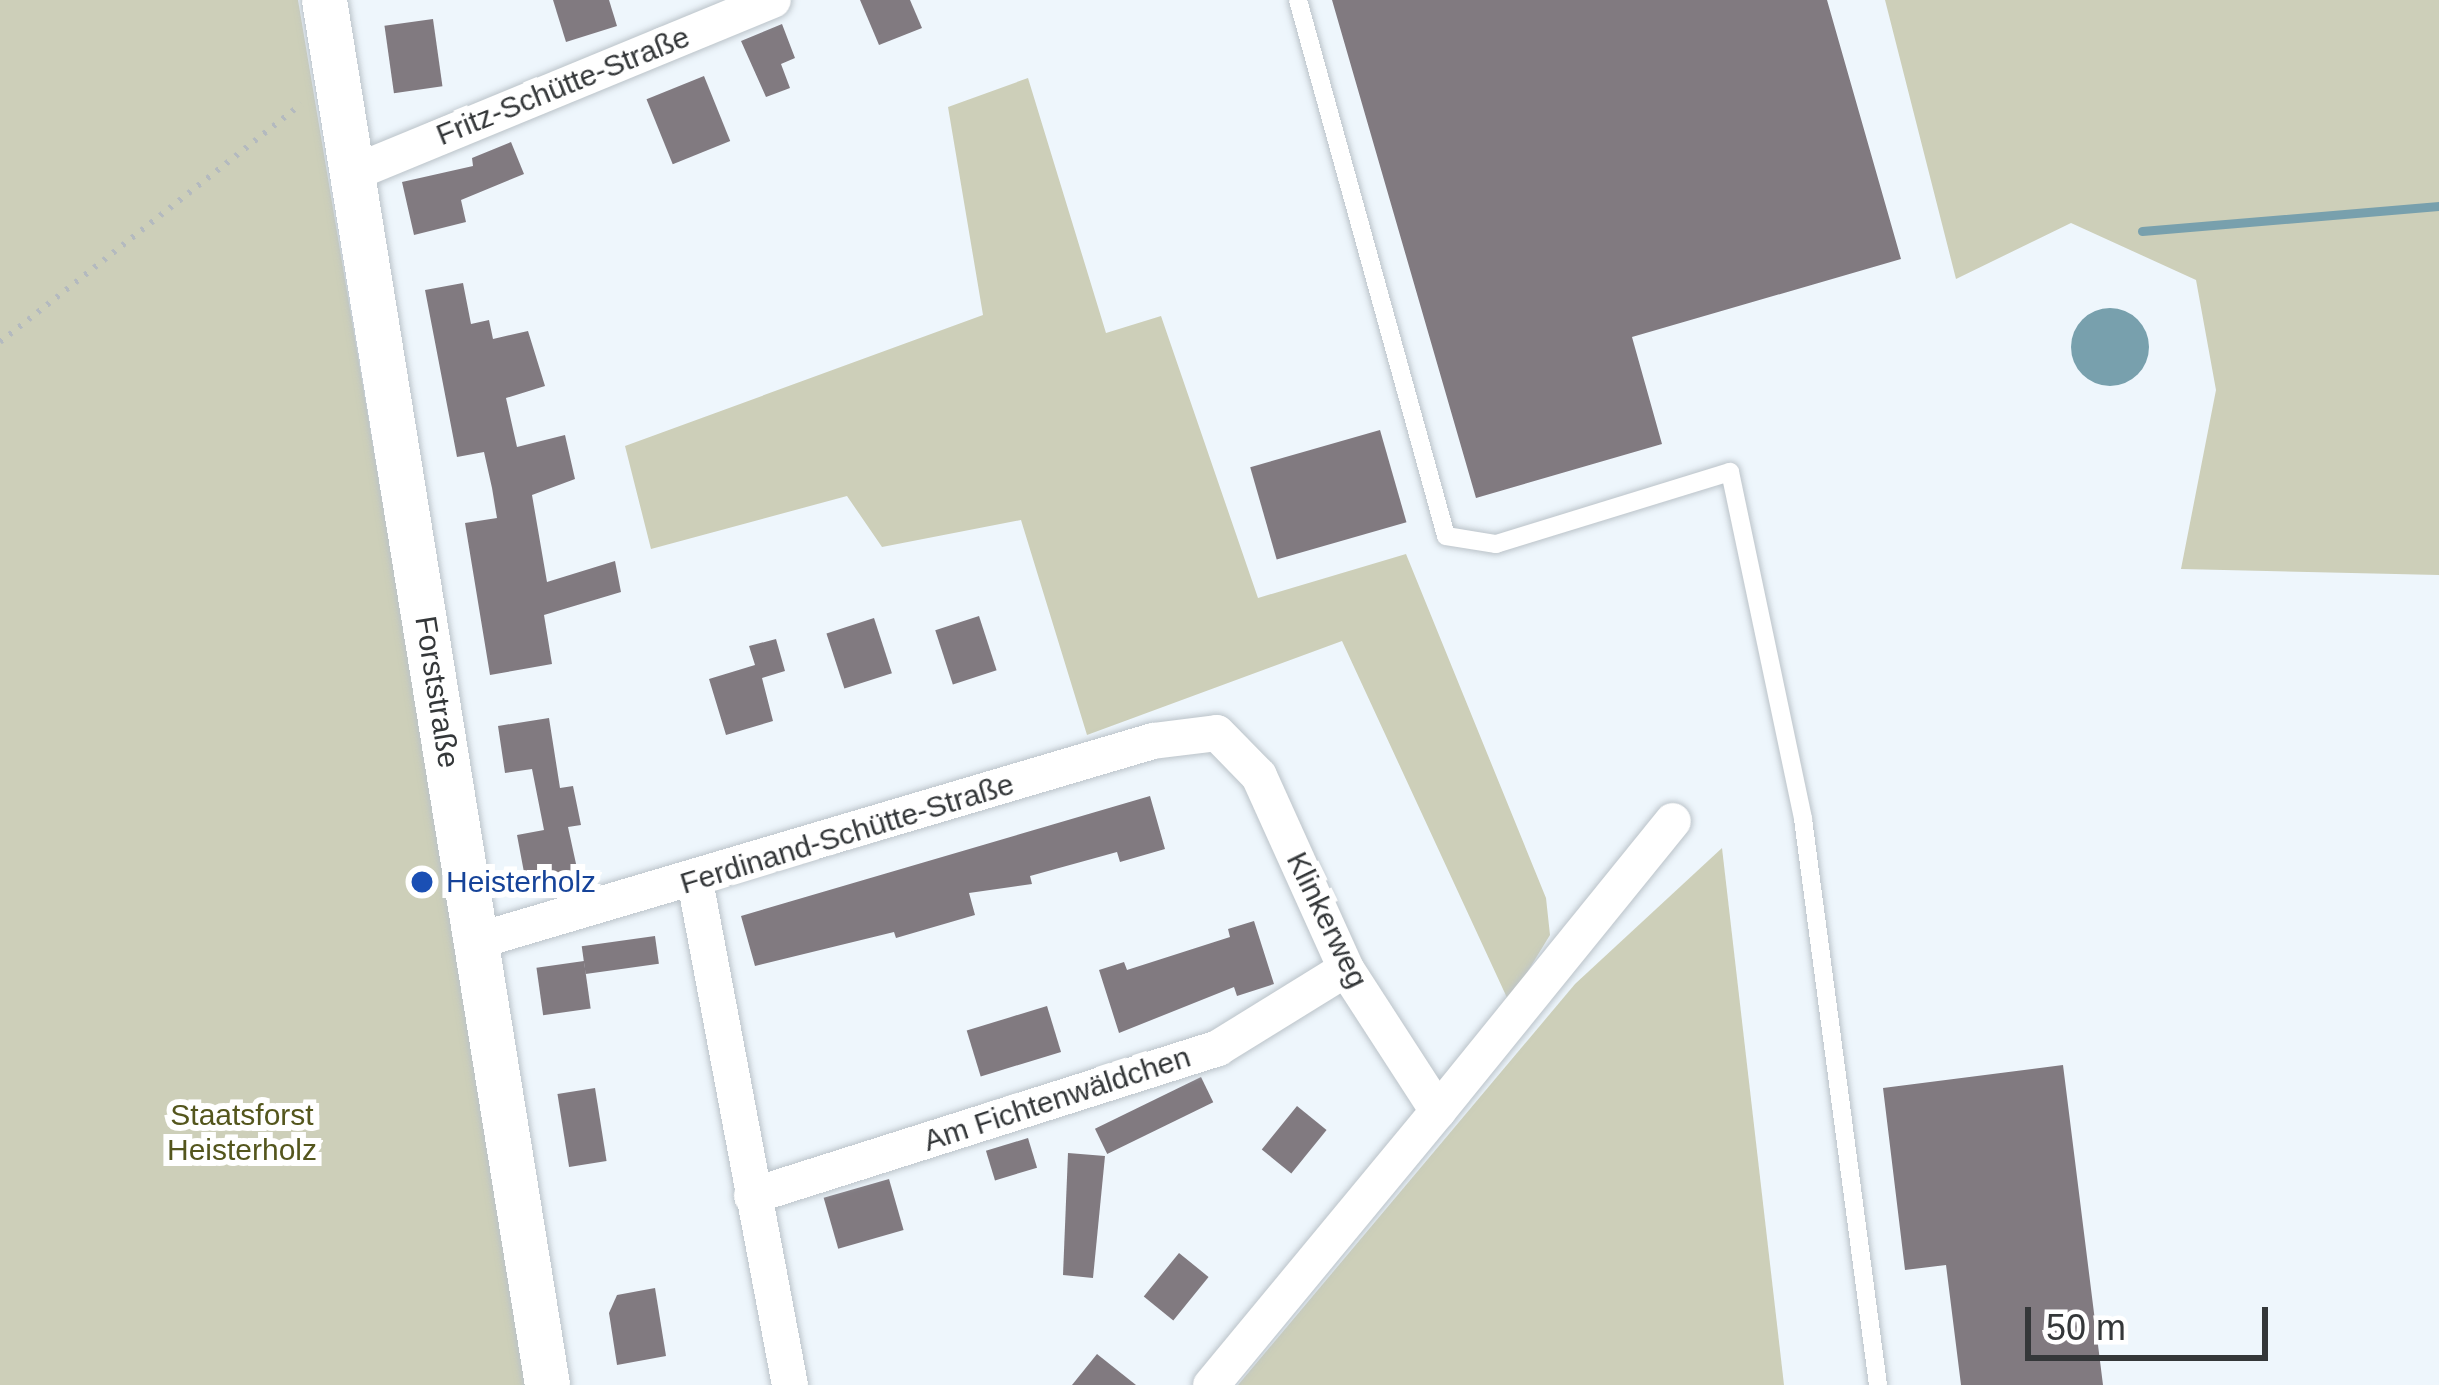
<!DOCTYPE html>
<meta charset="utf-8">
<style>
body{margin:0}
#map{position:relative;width:2439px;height:1385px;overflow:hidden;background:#eef6fc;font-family:Helvetica,sans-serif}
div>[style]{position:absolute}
.green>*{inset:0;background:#cdcfb9}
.water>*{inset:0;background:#78a0ad}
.round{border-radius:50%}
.stream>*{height:9px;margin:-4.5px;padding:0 4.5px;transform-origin:4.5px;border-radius:4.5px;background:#78a0ad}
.building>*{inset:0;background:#817a80;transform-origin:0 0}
.path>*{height:6px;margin-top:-3px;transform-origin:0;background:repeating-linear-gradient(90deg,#b4babf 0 3px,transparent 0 12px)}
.roads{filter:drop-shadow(0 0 3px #bbc3c9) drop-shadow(0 0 3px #bbc3c9)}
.service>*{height:18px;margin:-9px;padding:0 9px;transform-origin:9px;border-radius:9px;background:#fff}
.minor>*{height:36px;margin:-18px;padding:0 18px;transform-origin:18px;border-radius:18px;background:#fff}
.tertiary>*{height:45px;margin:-22.5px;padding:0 22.5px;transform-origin:22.5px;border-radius:22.5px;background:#fff}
.dots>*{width:33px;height:33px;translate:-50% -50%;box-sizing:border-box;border:6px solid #fff;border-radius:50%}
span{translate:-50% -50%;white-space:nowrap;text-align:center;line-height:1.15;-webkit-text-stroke:12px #fff;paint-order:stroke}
.street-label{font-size:30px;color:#343739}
.transit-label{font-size:30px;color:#164399}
.left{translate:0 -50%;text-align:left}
.park-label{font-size:30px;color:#54561d}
.scale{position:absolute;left:2025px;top:1307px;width:243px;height:54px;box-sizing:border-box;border:6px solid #343739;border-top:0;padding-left:15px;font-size:36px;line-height:42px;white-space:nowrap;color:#343739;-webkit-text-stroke:9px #fff;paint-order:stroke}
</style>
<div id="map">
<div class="green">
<div style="clip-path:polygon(0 0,298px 0,531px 1385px,0 1385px)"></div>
<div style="clip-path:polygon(1885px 0,2439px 0,2439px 575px,2181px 569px,2216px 390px,2196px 280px,2071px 223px,1956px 279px)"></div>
<div style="clip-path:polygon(1028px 78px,1106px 333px,1161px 316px,1258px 598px,1406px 554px,1546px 898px,1550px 935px,1509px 1002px,1342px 641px,1087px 735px,1021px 520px,882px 547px,847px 496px,651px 549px,625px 446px,983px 315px,948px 107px)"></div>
<div style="clip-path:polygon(1722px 848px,1784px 1385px,1238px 1385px,1575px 984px)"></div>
</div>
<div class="water">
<div class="round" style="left:2071px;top:308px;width:78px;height:78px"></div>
</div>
<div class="stream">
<div style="left:2142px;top:231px;width:298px;rotate:-4.8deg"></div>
</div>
<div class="building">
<div style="clip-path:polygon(553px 0,609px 0,617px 26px,566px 42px)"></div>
<div style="clip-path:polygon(860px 0,910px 0,922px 28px,879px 45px)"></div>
<div style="clip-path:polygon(1332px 0,1827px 0,1901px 259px,1632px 337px,1662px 444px,1476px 498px)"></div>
<div style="left:433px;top:19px;width:68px;height:49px;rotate:82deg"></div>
<div style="clip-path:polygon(782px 24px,795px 58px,781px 64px,790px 88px,766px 97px,741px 41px)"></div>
<div style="left:704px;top:76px;width:70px;height:62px;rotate:68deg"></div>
<div style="clip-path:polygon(511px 142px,524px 174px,461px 200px,466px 222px,414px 235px,402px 182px,473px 166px,472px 158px)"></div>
<div style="clip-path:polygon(463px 283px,471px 324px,489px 320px,493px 339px,528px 331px,545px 386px,506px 398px,517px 447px,565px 435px,575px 479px,532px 495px,547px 582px,615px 561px,621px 592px,544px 615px,552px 664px,490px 675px,465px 523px,497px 518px,492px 488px,484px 452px,457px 457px,425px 290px)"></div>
<div style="left:1380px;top:430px;width:96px;height:135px;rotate:74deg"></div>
<div style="left:979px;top:616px;width:57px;height:46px;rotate:72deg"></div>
<div style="left:874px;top:618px;width:58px;height:50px;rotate:72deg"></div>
<div style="clip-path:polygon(776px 639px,785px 671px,762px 678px,773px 721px,726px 735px,709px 679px,755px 665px,749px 646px)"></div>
<div style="clip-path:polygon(549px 718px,560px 788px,573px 786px,581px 825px,568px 827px,578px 873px,526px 883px,517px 835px,544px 830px,532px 769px,505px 773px,498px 726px)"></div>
<div style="clip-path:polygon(1150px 796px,1165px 849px,1120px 862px,1117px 852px,1030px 876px,1032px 884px,969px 893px,975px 915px,896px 938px,894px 932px,755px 966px,741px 916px)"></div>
<div style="clip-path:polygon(1254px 921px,1274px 984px,1237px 996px,1234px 987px,1119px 1033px,1099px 970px,1124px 962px,1127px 970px,1230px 937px,1228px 929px)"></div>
<div style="left:655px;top:936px;width:28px;height:74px;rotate:82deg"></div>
<div style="left:584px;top:961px;width:48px;height:48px;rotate:82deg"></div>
<div style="left:1047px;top:1006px;width:48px;height:84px;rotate:73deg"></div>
<div style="clip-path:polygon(2063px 1065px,2103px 1385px,1961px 1385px,1946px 1265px,1905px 1270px,1883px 1088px)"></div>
<div style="left:1201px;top:1077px;width:28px;height:118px;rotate:64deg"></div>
<div style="left:595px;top:1088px;width:74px;height:38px;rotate:81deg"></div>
<div style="left:1297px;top:1106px;width:38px;height:56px;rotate:39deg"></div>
<div style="left:1028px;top:1138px;width:31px;height:44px;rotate:73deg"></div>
<div style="clip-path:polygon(1068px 1153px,1105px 1156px,1093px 1278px,1063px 1275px)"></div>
<div style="left:889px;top:1179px;width:53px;height:68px;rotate:74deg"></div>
<div style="left:1179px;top:1253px;width:38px;height:56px;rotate:39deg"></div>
<div style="clip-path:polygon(655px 1288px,666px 1356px,617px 1365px,609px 1313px,617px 1295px)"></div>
<div style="clip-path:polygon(1097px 1354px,1136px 1385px,1072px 1385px)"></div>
</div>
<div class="path">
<div style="left:0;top:342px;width:384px;rotate:-38.3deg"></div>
</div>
<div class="roads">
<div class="service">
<div style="left:1298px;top:0;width:556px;rotate:74.56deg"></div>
<div style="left:1446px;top:536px;width:51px;rotate:9.1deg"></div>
<div style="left:1496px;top:544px;width:245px;rotate:-17.1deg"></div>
<div style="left:1730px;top:472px;width:355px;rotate:78.1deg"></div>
<div style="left:1803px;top:819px;width:571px;rotate:82.45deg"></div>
</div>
<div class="minor">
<div style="left:353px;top:173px;width:454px;rotate:-22.4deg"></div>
<div style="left:695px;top:881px;width:513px;rotate:79.33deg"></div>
<div style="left:477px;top:941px;width:705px;rotate:-16.48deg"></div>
<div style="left:1153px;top:741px;width:64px;rotate:-7.1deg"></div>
<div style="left:1217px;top:733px;width:60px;rotate:45.7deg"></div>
<div style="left:1259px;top:776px;width:212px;rotate:65.7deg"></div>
<div style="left:1346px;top:969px;width:169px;rotate:57.1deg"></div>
<div style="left:1438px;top:1111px;width:356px;rotate:129.6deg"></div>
<div style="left:1438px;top:1111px;width:373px;rotate:-51deg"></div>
<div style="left:752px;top:1196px;width:489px;rotate:-17.6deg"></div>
<div style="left:1218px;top:1048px;width:150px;rotate:-31.7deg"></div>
</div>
<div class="tertiary">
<div style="left:324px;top:0;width:1403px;rotate:80.85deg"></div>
</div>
</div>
<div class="dots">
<div style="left:422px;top:882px;background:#1a4fb4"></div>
</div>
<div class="street-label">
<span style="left:563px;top:86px;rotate:-22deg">Fritz-Schütte-Straße</span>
<span style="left:437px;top:692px;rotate:81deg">Forststraße</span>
<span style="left:847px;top:834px;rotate:-17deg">Ferdinand-Schütte-Straße</span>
<span style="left:1327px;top:920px;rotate:64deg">Klinkerweg</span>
<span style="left:1057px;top:1099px;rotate:-18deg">Am Fichtenwäldchen</span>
</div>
<div class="transit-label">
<span class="left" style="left:446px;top:882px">Heisterholz</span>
</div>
<div class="park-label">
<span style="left:242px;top:1132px">Staatsforst<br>Heisterholz</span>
</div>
<div class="scale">50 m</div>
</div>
